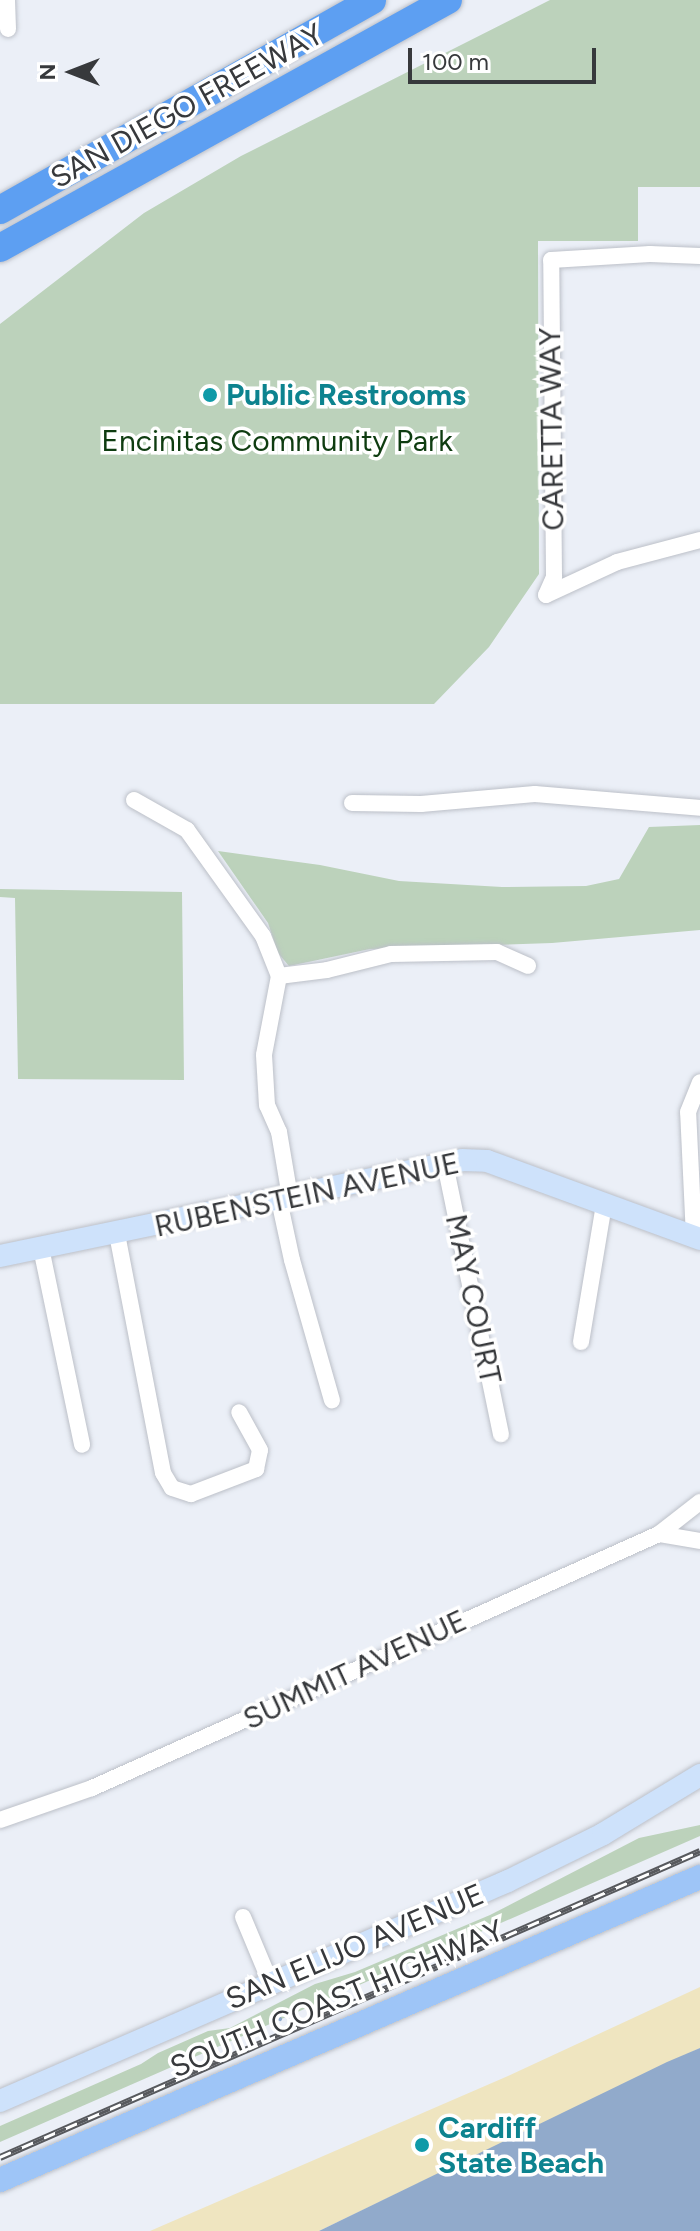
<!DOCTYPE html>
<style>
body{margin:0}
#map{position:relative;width:700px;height:2231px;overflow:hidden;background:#ebeff7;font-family:Figtree,sans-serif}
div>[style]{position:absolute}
.green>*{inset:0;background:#bcd2bb}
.sand>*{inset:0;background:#efe5c0}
.water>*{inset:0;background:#91aacb}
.stream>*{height:4px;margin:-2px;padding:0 2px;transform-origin:2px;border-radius:2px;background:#91aacb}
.roads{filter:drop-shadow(0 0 2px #bcc0c8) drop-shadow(0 0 2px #bcc0c8)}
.street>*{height:16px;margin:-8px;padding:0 8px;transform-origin:8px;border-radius:8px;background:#fff}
.secondary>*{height:22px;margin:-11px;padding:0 11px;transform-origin:11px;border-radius:11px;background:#cee2fb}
.primary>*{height:24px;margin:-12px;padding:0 12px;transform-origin:12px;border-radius:12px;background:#9ec5f7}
.highway>*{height:28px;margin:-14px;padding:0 14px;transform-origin:14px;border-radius:14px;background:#5d9ff2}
.rail>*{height:7px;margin-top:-3.5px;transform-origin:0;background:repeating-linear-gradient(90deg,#fff 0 12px,#57595d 0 24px);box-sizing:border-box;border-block:2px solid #57595d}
.dots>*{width:22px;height:22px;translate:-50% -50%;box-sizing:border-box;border:4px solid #fff;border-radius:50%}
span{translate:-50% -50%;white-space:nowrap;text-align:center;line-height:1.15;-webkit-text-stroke:7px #fff;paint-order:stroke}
.street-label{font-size:30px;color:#37393c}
.culture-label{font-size:30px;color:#0d838f;font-weight:700}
.left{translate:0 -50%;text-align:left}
.park-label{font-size:30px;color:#0e3c10}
.north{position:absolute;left:32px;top:32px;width:80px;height:80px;-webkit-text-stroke:6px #fff;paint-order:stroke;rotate:270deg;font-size:22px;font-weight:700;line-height:32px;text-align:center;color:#37393c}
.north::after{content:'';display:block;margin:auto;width:28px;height:36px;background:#37393c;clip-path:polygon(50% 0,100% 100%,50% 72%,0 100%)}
.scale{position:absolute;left:408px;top:48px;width:188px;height:36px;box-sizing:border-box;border:4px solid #37393c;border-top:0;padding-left:10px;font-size:24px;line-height:28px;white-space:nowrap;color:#37393c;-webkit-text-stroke:6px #fff;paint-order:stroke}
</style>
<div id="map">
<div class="green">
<div style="clip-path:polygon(550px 0,700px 0,700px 187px,638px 187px,638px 241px,538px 241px,539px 574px,489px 647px,434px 704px,0 704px,0 324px,144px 213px,241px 156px)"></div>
<div style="clip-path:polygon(700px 825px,700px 930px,552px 943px,370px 949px,289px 966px,278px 953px,268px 923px,218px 851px,320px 865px,399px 881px,502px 887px,586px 886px,619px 879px,649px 827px)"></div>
<div style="clip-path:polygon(0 889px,182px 892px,184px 1080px,18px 1079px,15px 898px,0 897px)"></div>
<div style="clip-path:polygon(700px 1825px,700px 1836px,0 2142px,0 2126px,141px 2064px,158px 2053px,208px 2031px,230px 2028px,315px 1984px,355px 1972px,490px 1915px,639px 1838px)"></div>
</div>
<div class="sand">
<div style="clip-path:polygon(700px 1987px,700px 2048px,319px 2231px,150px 2231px,508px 2076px)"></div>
</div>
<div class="water">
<div style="clip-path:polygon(700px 2048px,700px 2231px,319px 2231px,667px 2062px)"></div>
</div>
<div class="stream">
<div style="left:275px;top:2016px;width:6px;rotate:31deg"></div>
</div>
<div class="roads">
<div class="street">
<div style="left:7px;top:0;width:29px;rotate:88deg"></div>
<div style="left:546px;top:595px;width:20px;rotate:-66deg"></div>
<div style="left:554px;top:577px;width:317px;rotate:-90.5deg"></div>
<div style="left:551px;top:260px;width:99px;rotate:-3.5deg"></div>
<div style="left:650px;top:254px;width:50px;rotate:2.3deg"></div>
<div style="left:546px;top:595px;width:78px;rotate:-24.9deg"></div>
<div style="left:617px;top:562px;width:86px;rotate:-14.8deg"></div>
<div style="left:134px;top:800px;width:61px;rotate:29.5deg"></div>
<div style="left:187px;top:830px;width:130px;rotate:54.4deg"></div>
<div style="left:263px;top:936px;width:43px;rotate:68.2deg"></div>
<div style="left:279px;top:976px;width:80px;rotate:100.8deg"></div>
<div style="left:264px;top:1055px;width:50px;rotate:86.6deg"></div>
<div style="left:267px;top:1105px;width:30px;rotate:66deg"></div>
<div style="left:279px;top:1132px;width:66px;rotate:80.4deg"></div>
<div style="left:352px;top:803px;width:69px;rotate:0.8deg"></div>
<div style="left:421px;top:804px;width:114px;rotate:-5deg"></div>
<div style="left:535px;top:794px;width:166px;rotate:4.8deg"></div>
<div style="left:279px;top:976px;width:48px;rotate:-7.1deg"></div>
<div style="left:327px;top:970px;width:66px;rotate:-14deg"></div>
<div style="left:391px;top:954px;width:106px;rotate:-1.1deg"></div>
<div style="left:497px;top:952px;width:34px;rotate:24deg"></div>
<div style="left:445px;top:1164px;width:276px;rotate:78.3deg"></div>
<div style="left:279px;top:1200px;width:61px;rotate:77.8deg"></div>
<div style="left:292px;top:1260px;width:146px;rotate:74.1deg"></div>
<div style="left:117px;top:1234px;width:243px;rotate:79.1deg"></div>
<div style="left:163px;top:1473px;width:17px;rotate:59deg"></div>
<div style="left:172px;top:1488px;width:20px;rotate:18deg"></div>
<div style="left:191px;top:1494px;width:70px;rotate:-21deg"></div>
<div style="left:256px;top:1469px;width:19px;rotate:-78deg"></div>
<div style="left:260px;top:1450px;width:43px;rotate:-118.9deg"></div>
<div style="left:694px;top:1237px;width:125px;rotate:-92.7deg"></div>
<div style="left:688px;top:1112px;width:32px;rotate:-68deg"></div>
<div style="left:41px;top:1248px;width:201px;rotate:78.2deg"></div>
<div style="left:581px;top:1342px;width:140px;rotate:-80.5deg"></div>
<div style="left:659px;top:1534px;width:42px;rotate:9.7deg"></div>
<div style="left:0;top:1820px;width:97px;rotate:-19.2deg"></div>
<div style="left:92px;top:1788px;width:621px;rotate:-24.13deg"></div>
<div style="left:659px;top:1534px;width:52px;rotate:-38deg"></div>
<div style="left:243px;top:1917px;width:73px;rotate:67.3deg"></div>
</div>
<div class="secondary">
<div style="left:0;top:1256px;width:472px;rotate:-11.7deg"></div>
<div style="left:462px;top:1160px;width:25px;rotate:2deg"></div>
<div style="left:487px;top:1161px;width:227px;rotate:20.1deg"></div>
<div style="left:0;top:2101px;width:554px;rotate:-23.42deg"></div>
<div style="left:508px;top:1881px;width:106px;rotate:-26.3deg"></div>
<div style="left:603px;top:1834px;width:114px;rotate:-31.3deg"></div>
</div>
<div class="primary">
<div style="left:0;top:2180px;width:763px;rotate:-23.41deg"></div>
</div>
<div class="highway">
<div style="left:0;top:210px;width:427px;rotate:-29.4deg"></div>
<div style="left:0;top:248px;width:512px;rotate:-28.97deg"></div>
</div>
</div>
<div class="rail">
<div style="left:0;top:2157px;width:764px;rotate:-23.61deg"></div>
</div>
<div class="dots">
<div style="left:210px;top:395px;background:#0f9aa8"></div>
<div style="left:422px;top:2145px;background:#0f9aa8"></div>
</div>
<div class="street-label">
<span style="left:187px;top:106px;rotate:-29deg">SAN DIEGO FREEWAY</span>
<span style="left:552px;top:429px;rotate:-91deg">CARETTA WAY</span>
<span style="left:307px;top:1195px;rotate:-12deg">RUBENSTEIN AVENUE</span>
<span style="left:473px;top:1299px;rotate:78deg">MAY COURT</span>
<span style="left:355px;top:1670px;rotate:-25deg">SUMMIT AVENUE</span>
<span style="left:355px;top:1947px;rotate:-23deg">SAN ELIJO AVENUE</span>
<span style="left:337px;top:1999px;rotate:-23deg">SOUTH COAST HIGHWAY</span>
</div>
<div class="culture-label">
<span class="left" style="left:226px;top:395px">Public Restrooms</span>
<span class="left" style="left:438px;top:2145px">Cardiff<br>State Beach</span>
</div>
<div class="park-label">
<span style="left:277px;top:441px">Encinitas Community Park</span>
</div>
<div class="north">N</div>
<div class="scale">100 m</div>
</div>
